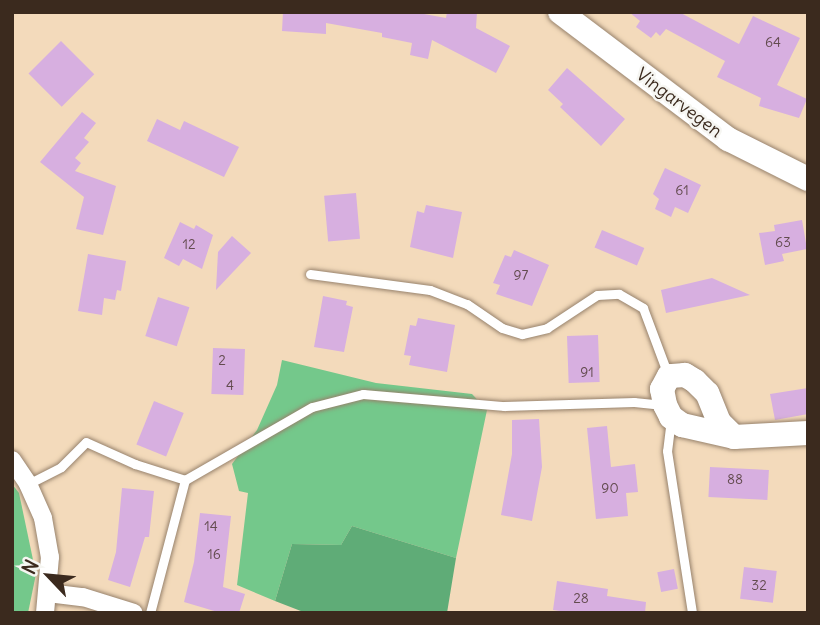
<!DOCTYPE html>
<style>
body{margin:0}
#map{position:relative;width:820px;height:625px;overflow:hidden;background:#f3dabb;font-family:Delius,sans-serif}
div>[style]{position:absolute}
.green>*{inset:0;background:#74c88b}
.forest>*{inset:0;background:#5fac77}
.building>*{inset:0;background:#d7afe0;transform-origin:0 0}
.roads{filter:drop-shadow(0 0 2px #97826c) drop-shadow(0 0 2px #97826c)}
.lane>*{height:9px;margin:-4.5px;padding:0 4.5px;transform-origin:4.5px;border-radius:4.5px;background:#fff}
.street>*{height:18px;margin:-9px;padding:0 9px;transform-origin:9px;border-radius:9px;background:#fff}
.secondary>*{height:24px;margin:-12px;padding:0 12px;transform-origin:12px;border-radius:12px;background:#fff}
span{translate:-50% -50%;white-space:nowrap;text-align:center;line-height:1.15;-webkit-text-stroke:5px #f6f6f2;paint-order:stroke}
.number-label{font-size:14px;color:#624b4e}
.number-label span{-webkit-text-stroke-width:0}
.street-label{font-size:18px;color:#3b2a1e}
.frame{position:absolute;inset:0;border:14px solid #3b2a1e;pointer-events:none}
.north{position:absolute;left:14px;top:541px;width:70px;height:70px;-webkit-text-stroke:5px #f6f6f2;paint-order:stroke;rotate:296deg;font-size:19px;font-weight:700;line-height:28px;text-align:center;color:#3b2a1e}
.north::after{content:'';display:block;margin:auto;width:24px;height:32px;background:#3b2a1e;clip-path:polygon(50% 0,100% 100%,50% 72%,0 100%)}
</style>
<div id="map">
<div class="green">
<div style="clip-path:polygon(282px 360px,376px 383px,472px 394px,487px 410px,456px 558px,352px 526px,341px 545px,292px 544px,275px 601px,237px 585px,248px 493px,239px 491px,232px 464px,257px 430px,277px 385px)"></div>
<div style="clip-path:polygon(12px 484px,19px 493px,36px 574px,28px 613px,12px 613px)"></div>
</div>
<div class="forest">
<div style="clip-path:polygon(352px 526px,456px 558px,447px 613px,306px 613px,275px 601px,292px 544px,341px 545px)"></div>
</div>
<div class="building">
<div style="clip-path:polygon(283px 12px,413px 12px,446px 18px,447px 12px,477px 12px,476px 28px,510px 46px,496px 73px,432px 40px,428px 59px,410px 55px,412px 43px,382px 37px,382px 33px,326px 23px,326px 34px,282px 31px)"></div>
<div style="clip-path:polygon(629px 12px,679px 12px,739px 44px,753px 16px,800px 38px,777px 85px,807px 99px,799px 118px,759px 106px,761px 98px,717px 77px,725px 61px,666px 29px,660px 36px,656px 32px,651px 38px,636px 27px,640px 21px)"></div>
<div style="left:61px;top:41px;width:47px;height:46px;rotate:45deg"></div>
<div style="clip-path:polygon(567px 68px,625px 119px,601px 146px,560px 107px,563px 104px,548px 90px)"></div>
<div style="clip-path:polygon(82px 112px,96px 123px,84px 138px,89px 142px,75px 158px,81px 163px,75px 171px,116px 186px,103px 235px,76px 229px,84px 197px,40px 162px)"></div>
<div style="clip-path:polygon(157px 119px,180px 130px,184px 121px,239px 147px,224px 177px,147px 141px)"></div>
<div style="clip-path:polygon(665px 168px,701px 185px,688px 213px,675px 207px,671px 217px,655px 209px,659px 199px,653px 194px)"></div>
<div style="left:356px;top:193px;width:46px;height:32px;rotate:85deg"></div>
<div style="clip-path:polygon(426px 205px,462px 212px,453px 258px,410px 247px,417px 211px,424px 213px)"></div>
<div style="clip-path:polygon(802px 220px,807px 249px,782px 254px,784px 261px,765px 265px,759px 233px,775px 231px,774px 225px)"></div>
<div style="clip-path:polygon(180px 222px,194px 229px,196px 225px,213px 235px,202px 269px,183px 259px,179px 266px,164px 258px)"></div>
<div style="left:602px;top:230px;width:46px;height:19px;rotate:23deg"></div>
<div style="clip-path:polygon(232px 236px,251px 253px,216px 290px,218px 252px)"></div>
<div style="clip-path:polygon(514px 250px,549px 265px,532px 306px,496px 294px,500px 285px,493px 283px,505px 255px,511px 257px)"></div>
<div style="clip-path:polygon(88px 254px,126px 261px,121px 291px,117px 290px,115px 300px,104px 298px,102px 315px,78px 311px)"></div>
<div style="clip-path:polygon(712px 278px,750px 295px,666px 313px,661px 290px)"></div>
<div style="clip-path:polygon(323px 296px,347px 301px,346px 305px,353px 307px,344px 352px,314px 347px)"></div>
<div style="left:158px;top:297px;width:33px;height:41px;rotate:18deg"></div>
<div style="clip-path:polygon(418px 318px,455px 325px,447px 372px,409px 365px,411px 356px,404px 355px,410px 325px,416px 326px)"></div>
<div style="left:598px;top:335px;width:47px;height:31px;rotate:88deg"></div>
<div style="left:213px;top:348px;width:32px;height:46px;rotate:2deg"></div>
<div style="clip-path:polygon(808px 388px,808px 414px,775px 420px,770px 394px)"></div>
<div style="left:154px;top:401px;width:32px;height:47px;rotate:22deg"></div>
<div style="clip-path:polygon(539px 419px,542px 467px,532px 521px,501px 515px,512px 454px,512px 420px)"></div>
<div style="clip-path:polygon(607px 426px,611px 467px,635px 464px,638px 492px,626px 493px,628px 516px,596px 519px,587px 428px)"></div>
<div style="left:710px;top:467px;width:59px;height:30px;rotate:3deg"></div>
<div style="clip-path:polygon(122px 488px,154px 491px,149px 537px,145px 537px,130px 587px,108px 580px,116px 552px)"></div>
<div style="clip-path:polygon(200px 513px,231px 516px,223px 587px,245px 594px,239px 613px,221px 613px,184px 602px,194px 562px)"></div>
<div style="left:744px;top:567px;width:33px;height:32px;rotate:7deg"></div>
<div style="left:674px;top:569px;width:20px;height:17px;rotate:79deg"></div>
<div style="clip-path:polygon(557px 581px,608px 589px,607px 596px,646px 602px,645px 613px,573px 613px,553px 610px)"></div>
</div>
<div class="roads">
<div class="lane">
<div style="left:310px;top:274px;width:121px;rotate:7.6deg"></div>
<div style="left:430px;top:290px;width:40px;rotate:21deg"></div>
<div style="left:467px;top:304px;width:42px;rotate:34.4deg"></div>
<div style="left:502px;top:328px;width:21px;rotate:17deg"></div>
<div style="left:522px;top:334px;width:26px;rotate:-13deg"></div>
<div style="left:547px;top:328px;width:60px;rotate:-33.4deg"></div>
<div style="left:597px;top:295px;width:22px;rotate:-3deg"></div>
<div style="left:619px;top:294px;width:28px;rotate:30deg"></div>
<div style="left:643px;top:308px;width:72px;rotate:69.5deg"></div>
<div style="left:671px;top:419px;width:32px;rotate:97deg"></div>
<div style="left:667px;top:451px;width:164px;rotate:81.2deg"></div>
<div style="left:28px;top:484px;width:37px;rotate:-27deg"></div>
<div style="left:61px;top:467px;width:35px;rotate:-45deg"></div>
<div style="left:86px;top:442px;width:54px;rotate:24.2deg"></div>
<div style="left:135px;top:464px;width:52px;rotate:17.7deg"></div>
<div style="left:150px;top:613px;width:138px;rotate:-75.3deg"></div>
<div style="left:185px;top:480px;width:146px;rotate:-29.9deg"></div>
<div style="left:312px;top:407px;width:53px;rotate:-14.3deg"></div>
<div style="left:363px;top:394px;width:142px;rotate:4.9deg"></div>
<div style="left:504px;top:406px;width:130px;rotate:-1.8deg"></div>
<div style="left:634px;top:402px;width:29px;rotate:6deg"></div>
</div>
<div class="street">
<div style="left:12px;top:460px;width:29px;rotate:56deg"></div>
<div style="left:28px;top:484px;width:37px;rotate:66deg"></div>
<div style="left:43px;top:518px;width:40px;rotate:80deg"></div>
<div style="left:50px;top:557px;width:56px;rotate:95.1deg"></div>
<div style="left:48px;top:593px;width:35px;rotate:7deg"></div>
<div style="left:83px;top:597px;width:53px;rotate:17.4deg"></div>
</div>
<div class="secondary">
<div style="left:560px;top:12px;width:211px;rotate:37.1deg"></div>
<div style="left:728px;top:139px;width:89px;rotate:26.6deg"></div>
<div style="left:734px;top:437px;width:21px;rotate:-135deg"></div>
<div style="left:719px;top:422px;width:31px;rotate:-112deg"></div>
<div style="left:707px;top:393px;width:17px;rotate:-135deg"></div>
<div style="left:695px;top:381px;width:12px;rotate:-149deg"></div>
<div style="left:685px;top:375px;width:16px;rotate:176deg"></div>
<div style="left:669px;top:376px;width:15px;rotate:118deg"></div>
<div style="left:662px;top:389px;width:16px;rotate:79deg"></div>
<div style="left:665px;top:405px;width:13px;rotate:63deg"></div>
<div style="left:671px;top:417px;width:14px;rotate:36deg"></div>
<div style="left:682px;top:425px;width:53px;rotate:13deg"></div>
<div style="left:734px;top:437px;width:74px;rotate:-3.1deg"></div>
</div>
</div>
<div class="number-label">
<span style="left:773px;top:42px">64</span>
<span style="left:682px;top:190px">61</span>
<span style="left:783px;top:242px">63</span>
<span style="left:189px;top:244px">12</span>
<span style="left:521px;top:275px">97</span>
<span style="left:222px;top:360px">2</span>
<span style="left:587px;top:372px">91</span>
<span style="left:230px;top:385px">4</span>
<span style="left:735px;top:479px">88</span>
<span style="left:610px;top:488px">90</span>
<span style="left:211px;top:526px">14</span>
<span style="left:214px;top:554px">16</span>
<span style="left:759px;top:585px">32</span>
<span style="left:581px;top:598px">28</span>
</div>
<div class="street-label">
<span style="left:679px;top:103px;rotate:37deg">Vingarvegen</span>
</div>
<div class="frame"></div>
<div class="north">N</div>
</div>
